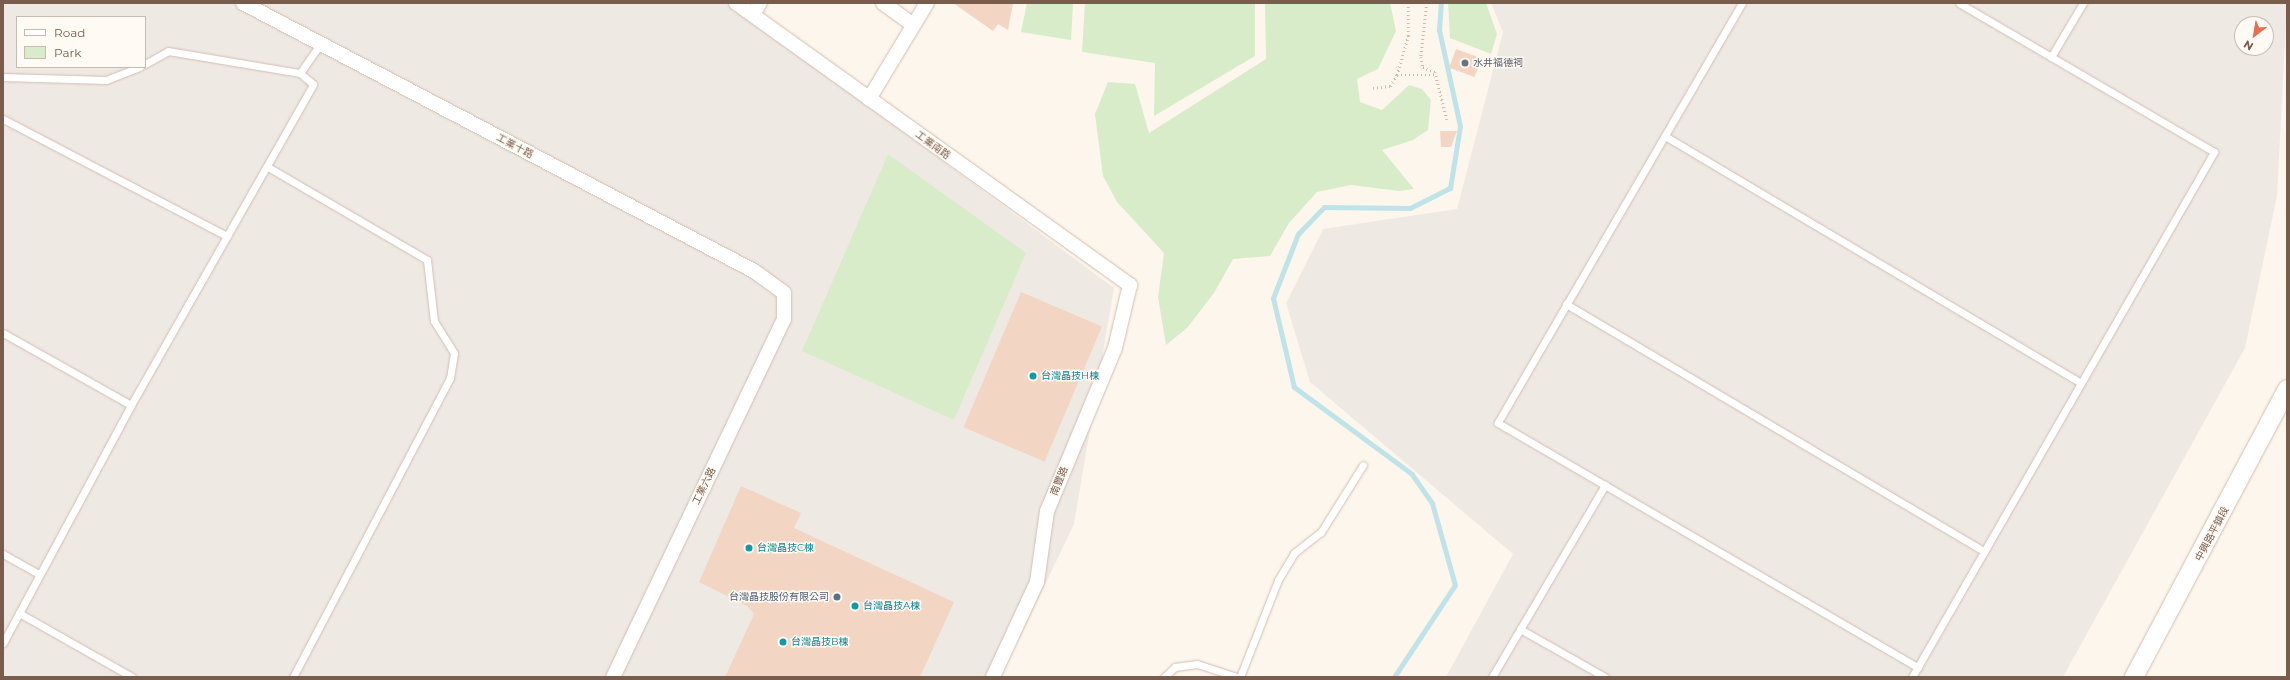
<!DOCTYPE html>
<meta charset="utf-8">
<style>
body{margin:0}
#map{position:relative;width:2290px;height:680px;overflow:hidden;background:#fdf6ec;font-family:Montserrat,"Noto Sans TC",sans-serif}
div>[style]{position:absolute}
.industrial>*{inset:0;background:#efe9e4}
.green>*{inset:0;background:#d8ecc9}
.stream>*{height:5px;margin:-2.5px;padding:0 2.5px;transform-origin:2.5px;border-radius:2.5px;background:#bfe3e8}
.building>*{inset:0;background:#f3d5c3;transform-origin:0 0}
.path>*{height:2.5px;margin-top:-1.25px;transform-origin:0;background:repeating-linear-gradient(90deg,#d9b8a5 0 1px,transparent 0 4px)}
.roads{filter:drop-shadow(0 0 1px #d1beb0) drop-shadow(0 0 1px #d1beb0)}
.service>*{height:7px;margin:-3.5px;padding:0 3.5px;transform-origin:3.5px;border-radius:3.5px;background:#fff}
.minor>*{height:14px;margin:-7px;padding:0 7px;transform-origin:7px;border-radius:7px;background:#fff}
.tertiary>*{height:18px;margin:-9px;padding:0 9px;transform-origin:9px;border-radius:9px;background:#fff}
.dots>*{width:11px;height:11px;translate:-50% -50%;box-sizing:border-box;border:2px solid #fffaf3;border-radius:50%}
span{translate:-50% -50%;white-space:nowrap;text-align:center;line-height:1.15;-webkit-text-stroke:3px #fffaf3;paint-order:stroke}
.worship-label{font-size:10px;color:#5b616d}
.left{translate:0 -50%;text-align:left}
.street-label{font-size:10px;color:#7a5c4d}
.culture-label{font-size:10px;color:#0d838f}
.service-label{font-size:10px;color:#4e5e75}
.right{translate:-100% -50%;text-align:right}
.frame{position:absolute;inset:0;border:4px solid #7a5c4d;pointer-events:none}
.legend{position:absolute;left:16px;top:16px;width:130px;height:52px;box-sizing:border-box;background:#fffaf3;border:1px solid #cabbb1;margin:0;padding:5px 7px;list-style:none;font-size:12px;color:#7a5c4d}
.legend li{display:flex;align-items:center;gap:8px;height:20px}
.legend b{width:20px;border:1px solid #cabbb1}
.north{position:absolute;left:2234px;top:16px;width:40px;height:40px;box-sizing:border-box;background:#fffaf3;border:1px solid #cabbb1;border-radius:50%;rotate:211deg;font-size:11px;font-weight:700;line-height:16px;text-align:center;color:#7a5c4d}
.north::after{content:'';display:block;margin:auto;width:14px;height:18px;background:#e76f51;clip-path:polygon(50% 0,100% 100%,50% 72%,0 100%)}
</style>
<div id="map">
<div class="industrial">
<div style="clip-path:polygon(evenodd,3px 3px,730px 3px,1114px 288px,1074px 524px,1001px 677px,3px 677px,3px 3px,17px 17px,145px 17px,145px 67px,17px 67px,17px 17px)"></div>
<div style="clip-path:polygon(evenodd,1491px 3px,2287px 3px,2277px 196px,2245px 348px,2063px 677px,1446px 677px,1513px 554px,1310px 382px,1286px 303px,1323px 229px,1457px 209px,1503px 32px,1491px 3px,2242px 24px,2266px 24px,2266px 48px,2242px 48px,2242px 24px)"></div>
</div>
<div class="green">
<div style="clip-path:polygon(1027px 3px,1073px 3px,1071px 40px,1021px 32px)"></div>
<div style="clip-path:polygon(1085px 3px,1255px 3px,1255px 56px,1154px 116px,1155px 63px,1082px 52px)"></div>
<div style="clip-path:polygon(1265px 3px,1390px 3px,1396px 31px,1378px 69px,1357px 79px,1360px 102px,1382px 110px,1409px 85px,1422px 89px,1431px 100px,1428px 130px,1413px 140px,1382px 150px,1414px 189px,1399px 191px,1351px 185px,1317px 192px,1289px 223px,1270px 256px,1233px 259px,1214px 293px,1187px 328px,1166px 345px,1158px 297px,1164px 253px,1117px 202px,1103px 176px,1095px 114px,1108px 82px,1135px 84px,1149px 133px,1266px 59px)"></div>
<div style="clip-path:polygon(1448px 3px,1486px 3px,1497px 34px,1491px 54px,1450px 38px)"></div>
<div style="clip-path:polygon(888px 154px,1026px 253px,954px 420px,802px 351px)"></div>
</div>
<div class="stream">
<div style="left:1394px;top:677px;width:110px;rotate:-56.5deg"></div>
<div style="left:1455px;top:585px;width:85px;rotate:-105.7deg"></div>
<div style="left:1432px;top:503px;width:35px;rotate:-125deg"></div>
<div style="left:1412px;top:474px;width:147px;rotate:-143.6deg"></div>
<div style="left:1294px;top:387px;width:91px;rotate:-103.3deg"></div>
<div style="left:1273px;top:298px;width:69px;rotate:-68.7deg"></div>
<div style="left:1298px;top:234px;width:37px;rotate:-46deg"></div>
<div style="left:1324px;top:207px;width:86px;rotate:0.7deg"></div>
<div style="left:1410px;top:208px;width:45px;rotate:-26.6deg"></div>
<div style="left:1450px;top:188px;width:63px;rotate:-80.8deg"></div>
<div style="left:1460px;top:126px;width:98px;rotate:-102.3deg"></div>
<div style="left:1439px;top:30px;width:27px;rotate:-86deg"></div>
</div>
<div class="building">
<div style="clip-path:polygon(953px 3px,1013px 3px,1008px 30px,998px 24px,993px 31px)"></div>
<div style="left:1456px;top:49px;width:27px;height:20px;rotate:20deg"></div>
<div style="clip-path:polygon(1440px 131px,1457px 131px,1451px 147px,1441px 147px)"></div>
<div style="left:1021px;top:292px;width:88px;height:147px;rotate:23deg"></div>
<div style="clip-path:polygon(741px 486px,801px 513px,794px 528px,954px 602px,920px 677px,725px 677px,754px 614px,747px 606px,699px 582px)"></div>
</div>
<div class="path">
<div style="left:1427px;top:3px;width:54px;rotate:96.3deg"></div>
<div style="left:1421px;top:57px;width:10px;rotate:79deg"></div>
<div style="left:1423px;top:67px;width:13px;rotate:23deg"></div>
<div style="left:1435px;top:72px;width:49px;rotate:75.7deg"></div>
<div style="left:1397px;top:75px;width:38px"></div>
<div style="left:1373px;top:88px;width:17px;rotate:-7deg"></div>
<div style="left:1390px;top:86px;width:13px;rotate:-58deg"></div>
<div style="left:1397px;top:75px;width:41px;rotate:-74.2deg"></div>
<div style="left:1408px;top:36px;width:33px;rotate:-90deg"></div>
</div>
<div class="roads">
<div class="service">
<div style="left:1742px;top:3px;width:486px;rotate:120.2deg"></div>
<div style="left:1498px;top:423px;width:486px;rotate:30.2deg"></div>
<div style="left:2051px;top:57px;width:63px;rotate:-59.3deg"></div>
<div style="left:145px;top:64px;width:26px;rotate:-29deg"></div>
<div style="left:168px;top:51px;width:134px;rotate:9.5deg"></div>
<div style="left:300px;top:73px;width:35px;rotate:-55deg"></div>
<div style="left:3px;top:77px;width:103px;rotate:1.7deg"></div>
<div style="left:106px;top:80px;width:36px;rotate:-21deg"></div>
<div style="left:3px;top:119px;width:253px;rotate:27.6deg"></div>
<div style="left:1665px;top:136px;width:482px;rotate:30.7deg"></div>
<div style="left:268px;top:167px;width:184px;rotate:30.3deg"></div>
<div style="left:427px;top:260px;width:61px;rotate:83.5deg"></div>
<div style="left:434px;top:321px;width:38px;rotate:58deg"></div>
<div style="left:454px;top:353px;width:25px;rotate:99deg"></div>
<div style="left:450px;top:378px;width:338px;rotate:117.7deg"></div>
<div style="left:1566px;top:304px;width:486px;rotate:30.6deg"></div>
<div style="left:3px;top:333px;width:147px;rotate:29.4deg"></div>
<div style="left:3px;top:554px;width:41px;rotate:29.1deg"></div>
<div style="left:19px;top:613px;width:130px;rotate:29.5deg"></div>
<div style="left:1520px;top:629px;width:98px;rotate:29.5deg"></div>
<div style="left:3px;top:643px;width:270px;rotate:-61.7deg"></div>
<div style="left:131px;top:405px;width:369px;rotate:-60.4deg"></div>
<div style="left:313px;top:84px;width:17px;rotate:-140deg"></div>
<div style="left:1164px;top:677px;width:15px;rotate:-42deg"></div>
<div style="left:1175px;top:667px;width:22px;rotate:-8deg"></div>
<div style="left:1197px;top:664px;width:42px;rotate:18deg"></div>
<div style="left:1240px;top:677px;width:104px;rotate:-68.6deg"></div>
<div style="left:1278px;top:580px;width:31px;rotate:-59deg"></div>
<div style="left:1294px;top:553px;width:34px;rotate:-38deg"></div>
<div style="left:1321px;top:532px;width:79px;rotate:-57.9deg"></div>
<div style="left:1492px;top:677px;width:223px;rotate:-59.5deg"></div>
<div style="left:1912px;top:677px;width:606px;rotate:-60.09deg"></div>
<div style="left:2214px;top:152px;width:295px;rotate:-149.7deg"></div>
</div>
<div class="minor">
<div style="left:243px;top:3px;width:577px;rotate:27.68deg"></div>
<div style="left:754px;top:271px;width:37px;rotate:36deg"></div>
<div style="left:784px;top:293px;width:26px;rotate:90deg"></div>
<div style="left:784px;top:319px;width:397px;rotate:115.5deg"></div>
<div style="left:736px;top:3px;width:485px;rotate:35.6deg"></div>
<div style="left:1130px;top:285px;width:65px;rotate:103.4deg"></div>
<div style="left:1115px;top:348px;width:177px;rotate:112.6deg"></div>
<div style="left:1047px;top:511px;width:72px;rotate:98deg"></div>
<div style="left:1037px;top:582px;width:105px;rotate:114.9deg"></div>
<div style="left:883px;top:3px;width:37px;rotate:36deg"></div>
<div style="left:753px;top:14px;width:13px;rotate:-58deg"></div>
<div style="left:869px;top:99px;width:112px;rotate:-58.9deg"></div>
</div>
<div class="tertiary">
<div style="left:2134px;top:677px;width:326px;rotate:-62deg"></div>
</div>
</div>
<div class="dots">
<div style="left:1465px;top:63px;background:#6b7280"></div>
<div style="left:1033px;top:376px;background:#0f9aa8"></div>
<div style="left:749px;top:548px;background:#0f9aa8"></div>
<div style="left:837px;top:597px;background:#5c6f8a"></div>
<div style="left:855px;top:606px;background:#0f9aa8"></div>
<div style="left:783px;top:642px;background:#0f9aa8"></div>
</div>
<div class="worship-label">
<span class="left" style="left:1473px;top:63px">水井福德祠</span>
</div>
<div class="street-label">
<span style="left:933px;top:145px;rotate:36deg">工業南路</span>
<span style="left:515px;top:146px;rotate:28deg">工業十路</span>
<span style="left:1059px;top:481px;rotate:-68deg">南豐路</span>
<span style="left:704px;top:486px;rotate:-64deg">工業六路</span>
<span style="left:2212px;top:534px;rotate:-62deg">中興路平鎮段</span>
</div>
<div class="culture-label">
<span class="left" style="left:1041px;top:376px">台灣晶技H棟</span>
<span class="left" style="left:757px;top:548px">台灣晶技C棟</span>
<span class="left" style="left:863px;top:606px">台灣晶技A棟</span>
<span class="left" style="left:791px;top:642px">台灣晶技B棟</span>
</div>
<div class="service-label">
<span class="right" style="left:829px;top:597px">台灣晶技股份有限公司</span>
</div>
<div class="frame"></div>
<ul class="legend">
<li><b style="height:5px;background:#fff"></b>Road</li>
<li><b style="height:11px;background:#d8ecc9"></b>Park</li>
</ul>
<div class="north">N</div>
</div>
